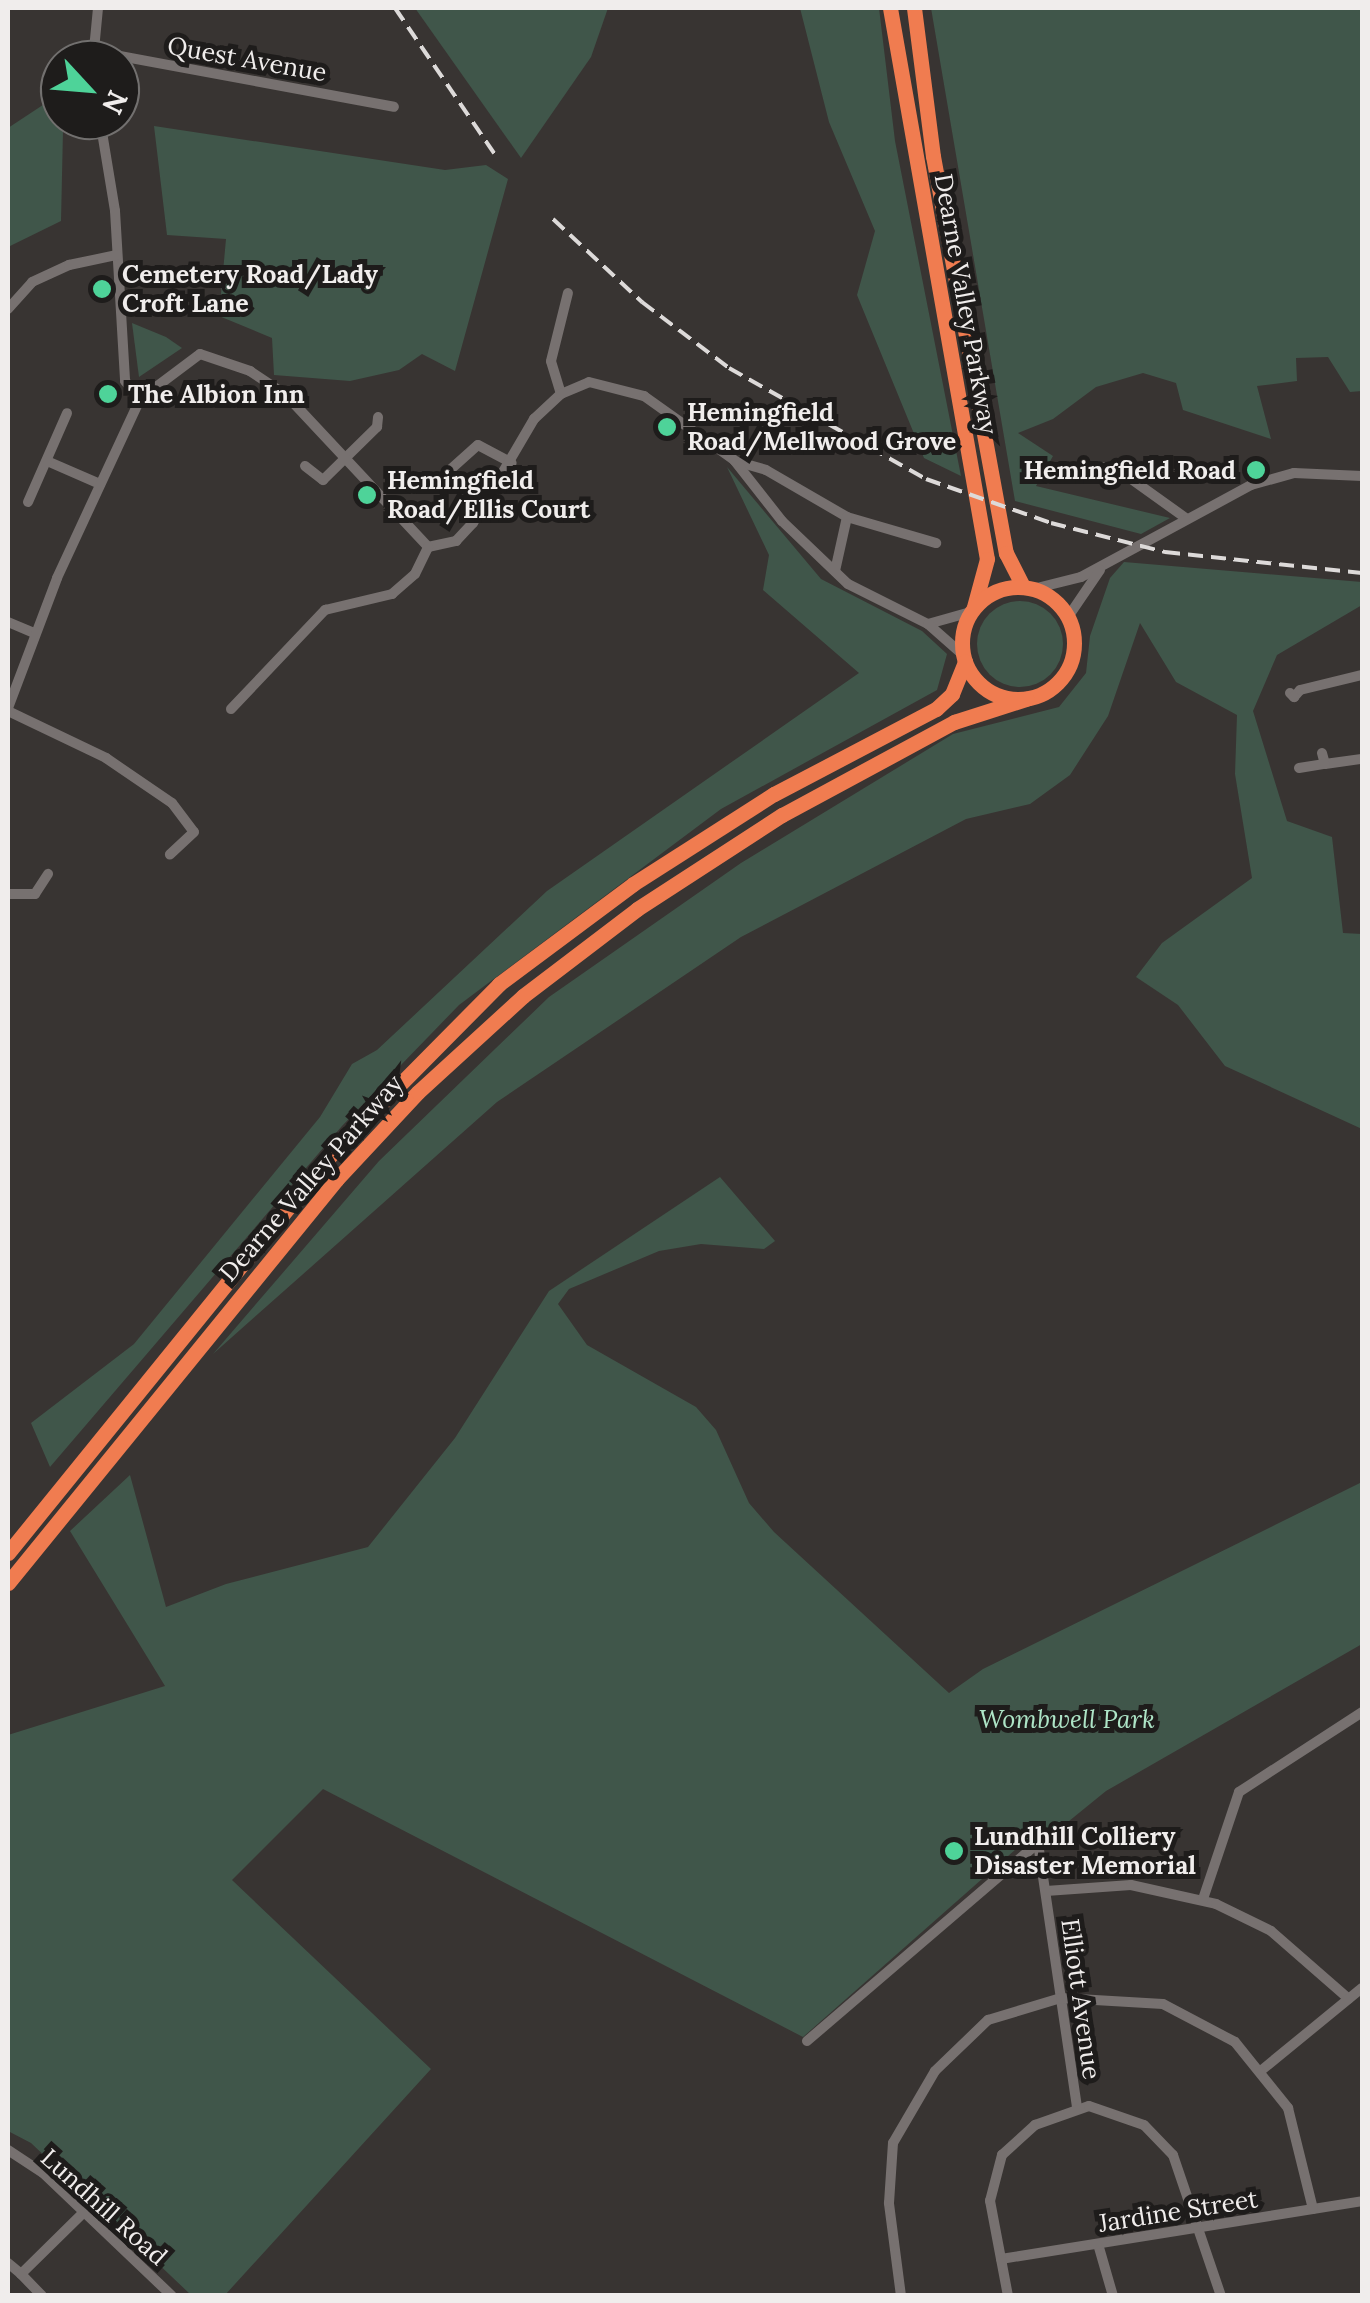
<!DOCTYPE html>
<style>
body{margin:0}
#map{position:relative;width:1370px;height:2303px;overflow:hidden;background:#383432;font-family:Lora,serif}
div>[style]{position:absolute}
.green>*{inset:0;background:#40564a}
.round{border-radius:50%}
.minor>*{height:10px;margin:-5px;padding:0 5px;transform-origin:5px;border-radius:5px;background:#777170}
.highway>*{height:15px;margin:-7.5px;padding:0 7.5px;transform-origin:7.5px;border-radius:7.5px;background:#f07c50}
.highway>.ring{margin:-7.5px;padding:0;box-sizing:content-box;background:none;border:15px solid #f07c50;border-radius:50%}
.rail>*{height:4px;margin-top:-2px;transform-origin:0;background:repeating-linear-gradient(90deg,#dddad9 0 15px,transparent 0 23px)}
.dots>*{width:28px;height:28px;translate:-50% -50%;box-sizing:border-box;border:5px solid #1e1c1b;border-radius:50%}
span{translate:-50% -50%;white-space:nowrap;text-align:center;line-height:1.15;-webkit-text-stroke:10px #1e1c1b;paint-order:stroke}
.street-label{font-size:25px;color:#f0edec}
.poi-label{font-size:25px;color:#f0edec;font-weight:700}
.left{translate:0 -50%;text-align:left}
.right{translate:-100% -50%;text-align:right}
.park-label{font-size:25px;color:#aee5c7;font-style:italic}
.frame{position:absolute;inset:0;border:10px solid #f0edec;pointer-events:none}
.north{position:absolute;left:40px;top:40px;width:100px;height:100px;box-sizing:border-box;background:#1e1c1b;border:2px solid #72706f;border-radius:50%;rotate:116deg;font-size:28px;font-weight:700;line-height:40px;text-align:center;color:#f0edec}
.north::after{content:'';display:block;margin:auto;width:35px;height:45px;background:#4ed399;clip-path:polygon(50% 0,100% 100%,50% 72%,0 100%)}
</style>
<div id="map">
<div class="green">
<div style="clip-path:polygon(415px 8px,608px 8px,591px 57px,521px 158px)"></div>
<div style="clip-path:polygon(800px 8px,879px 8px,895px 141px,961px 476px,924px 458px,857px 295px,875px 231px,829px 122px)"></div>
<div style="clip-path:polygon(931px 8px,1362px 8px,1362px 391px,1350px 392px,1328px 357px,1296px 358px,1297px 381px,1257px 386px,1271px 439px,1183px 410px,1176px 383px,1143px 373px,1096px 387px,1053px 419px,1018px 433px,1053px 456px,1036px 486px,1170px 518px,1141px 534px,1015px 501px)"></div>
<div style="clip-path:polygon(52px 99px,63px 130px,61px 221px,8px 247px,8px 128px)"></div>
<div style="clip-path:polygon(154px 126px,445px 170px,486px 165px,508px 179px,455px 371px,422px 354px,399px 370px,350px 381px,274px 375px,272px 338px,219px 316px,226px 239px,167px 235px)"></div>
<div style="clip-path:polygon(132px 323px,166px 337px,182px 348px,139px 377px)"></div>
<div style="clip-path:polygon(727px 467px,821px 579px,922px 631px,947px 654px,937px 690px,721px 809px,459px 1005px,342px 1126px,50px 1467px,31px 1423px,134px 1344px,320px 1117px,352px 1064px,377px 1050px,547px 891px,859px 673px,763px 590px,769px 555px)"></div>
<div style="clip-path:polygon(1124px 562px,1362px 582px,1362px 605px,1277px 655px,1253px 711px,1287px 821px,1332px 837px,1343px 933px,1362px 934px,1362px 1129px,1225px 1066px,1178px 1005px,1136px 977px,1162px 943px,1252px 878px,1235px 774px,1237px 715px,1176px 682px,1140px 623px,1108px 716px,1070px 775px,1030px 804px,966px 819px,741px 937px,497px 1102px,213px 1354px,379px 1161px,549px 997px,741px 863px,953px 734px,1059px 707px,1086px 673px,1090px 636px,1110px 578px)"></div>
<div class="round" style="left:977px;top:601px;width:86px;height:86px"></div>
<div style="clip-path:polygon(720px 1177px,775px 1241px,764px 1249px,701px 1244px,659px 1251px,569px 1289px,558px 1304px,587px 1345px,696px 1407px,716px 1430px,749px 1503px,774px 1532px,949px 1693px,983px 1669px,1362px 1482px,1362px 1644px,1106px 1791px,1042px 1843px,1034px 1833px,803px 2037px,323px 1789px,232px 1880px,431px 2069px,225px 2295px,191px 2295px,31px 2143px,8px 2131px,8px 1735px,165px 1686px,70px 1531px,130px 1475px,166px 1607px,226px 1584px,368px 1547px,455px 1438px,549px 1291px)"></div>
</div>
<div class="minor">
<div style="left:93px;top:51px;width:306px;rotate:10.5deg"></div>
<div style="left:93px;top:60px;width:52px;rotate:-84.5deg"></div>
<div style="left:100px;top:120px;width:92px;rotate:80.6deg"></div>
<div style="left:115px;top:211px;width:170px;rotate:86.6deg"></div>
<div style="left:125px;top:381px;width:23px;rotate:50deg"></div>
<div style="left:8px;top:309px;width:36px;rotate:-48deg"></div>
<div style="left:32px;top:282px;width:41px;rotate:-24.7deg"></div>
<div style="left:69px;top:265px;width:49px;rotate:-11.8deg"></div>
<div style="left:561px;top:394px;width:34px;rotate:-107deg"></div>
<div style="left:551px;top:361px;width:70px;rotate:-76deg"></div>
<div style="left:47px;top:461px;width:58px;rotate:23.5deg"></div>
<div style="left:735px;top:461px;width:32px;rotate:16deg"></div>
<div style="left:766px;top:470px;width:94px;rotate:30.1deg"></div>
<div style="left:847px;top:517px;width:93px;rotate:16.3deg"></div>
<div style="left:305px;top:466px;width:23px;rotate:38deg"></div>
<div style="left:323px;top:480px;width:76px;rotate:-44.5deg"></div>
<div style="left:377px;top:427px;width:10px;rotate:-84deg"></div>
<div style="left:451px;top:469px;width:36px;rotate:-42deg"></div>
<div style="left:478px;top:445px;width:38px;rotate:28deg"></div>
<div style="left:1094px;top:469px;width:19px;rotate:-9deg"></div>
<div style="left:1113px;top:466px;width:91px;rotate:35.6deg"></div>
<div style="left:28px;top:502px;width:97px;rotate:-66.3deg"></div>
<div style="left:835px;top:571px;width:55px;rotate:-77.5deg"></div>
<div style="left:1033px;top:589px;width:49px;rotate:-14deg"></div>
<div style="left:1081px;top:577px;width:193px;rotate:-28.4deg"></div>
<div style="left:1251px;top:485px;width:45px;rotate:-15.6deg"></div>
<div style="left:1294px;top:473px;width:68px;rotate:2.5deg"></div>
<div style="left:1068px;top:617px;width:57px;rotate:-55.8deg"></div>
<div style="left:8px;top:622px;width:28px;rotate:23deg"></div>
<div style="left:928px;top:624px;width:45px;rotate:-15.6deg"></div>
<div style="left:1290px;top:693px;width:6px;rotate:45deg"></div>
<div style="left:1294px;top:697px;width:9px;rotate:-49deg"></div>
<div style="left:1300px;top:690px;width:64px;rotate:-13.6deg"></div>
<div style="left:8px;top:708px;width:139px;rotate:-69.3deg"></div>
<div style="left:57px;top:578px;width:197px;rotate:-65.1deg"></div>
<div style="left:140px;top:399px;width:75px;rotate:-36.9deg"></div>
<div style="left:200px;top:354px;width:53px;rotate:18.8deg"></div>
<div style="left:250px;top:371px;width:43px;rotate:33.7deg"></div>
<div style="left:286px;top:395px;width:208px;rotate:46.9deg"></div>
<div style="left:428px;top:547px;width:29px;rotate:-12deg"></div>
<div style="left:456px;top:541px;width:25px;rotate:-47deg"></div>
<div style="left:473px;top:523px;width:121px;rotate:-59.6deg"></div>
<div style="left:534px;top:419px;width:37px;rotate:-43deg"></div>
<div style="left:561px;top:394px;width:30px;rotate:-23deg"></div>
<div style="left:589px;top:382px;width:57px;rotate:14.3deg"></div>
<div style="left:644px;top:396px;width:110px;rotate:35.4deg"></div>
<div style="left:734px;top:460px;width:78px;rotate:51.8deg"></div>
<div style="left:782px;top:521px;width:91px;rotate:43.7deg"></div>
<div style="left:848px;top:584px;width:89px;rotate:26.6deg"></div>
<div style="left:928px;top:624px;width:45px;rotate:41.4deg"></div>
<div style="left:231px;top:709px;width:137px;rotate:-46.5deg"></div>
<div style="left:325px;top:610px;width:69px;rotate:-13.4deg"></div>
<div style="left:392px;top:594px;width:30px;rotate:-41deg"></div>
<div style="left:415px;top:574px;width:30px;rotate:-64deg"></div>
<div style="left:8px;top:711px;width:109px;rotate:25.6deg"></div>
<div style="left:106px;top:758px;width:80px;rotate:34.3deg"></div>
<div style="left:172px;top:803px;width:36px;rotate:53deg"></div>
<div style="left:194px;top:832px;width:33px;rotate:137deg"></div>
<div style="left:1322px;top:753px;width:11px;rotate:75deg"></div>
<div style="left:1325px;top:764px;width:37px;rotate:-8deg"></div>
<div style="left:1299px;top:768px;width:26px;rotate:-9deg"></div>
<div style="left:8px;top:894px;width:27px"></div>
<div style="left:35px;top:894px;width:24px;rotate:-57deg"></div>
<div style="left:1046px;top:1891px;width:85px;rotate:-4deg"></div>
<div style="left:1131px;top:1885px;width:87px;rotate:12.6deg"></div>
<div style="left:1216px;top:1904px;width:61px;rotate:26.1deg"></div>
<div style="left:1271px;top:1931px;width:103px;rotate:41.1deg"></div>
<div style="left:1203px;top:1899px;width:113px;rotate:-71.4deg"></div>
<div style="left:1239px;top:1792px;width:147px;rotate:-33deg"></div>
<div style="left:807px;top:2041px;width:304px;rotate:-40.6deg"></div>
<div style="left:1038px;top:1843px;width:268px;rotate:81.6deg"></div>
<div style="left:1263px;top:2069px;width:128px;rotate:-39.3deg"></div>
<div style="left:8px;top:2150px;width:42px;rotate:33.3deg"></div>
<div style="left:43px;top:2173px;width:178px;rotate:43.6deg"></div>
<div style="left:1098px;top:2244px;width:54px;rotate:73.9deg"></div>
<div style="left:1001px;top:2259px;width:366px;rotate:-9.1deg"></div>
<div style="left:8px;top:2263px;width:17px;rotate:40deg"></div>
<div style="left:21px;top:2274px;width:90px;rotate:-44.5deg"></div>
<div style="left:21px;top:2274px;width:30px;rotate:46deg"></div>
<div style="left:901px;top:2296px;width:94px;rotate:-97.4deg"></div>
<div style="left:889px;top:2203px;width:60px;rotate:-86.2deg"></div>
<div style="left:893px;top:2143px;width:83px;rotate:-59.7deg"></div>
<div style="left:935px;top:2071px;width:74px;rotate:-43.9deg"></div>
<div style="left:988px;top:2020px;width:76px;rotate:-16.8deg"></div>
<div style="left:1061px;top:1998px;width:102px;rotate:3.4deg"></div>
<div style="left:1163px;top:2004px;width:81px;rotate:27.8deg"></div>
<div style="left:1235px;top:2042px;width:85px;rotate:51.2deg"></div>
<div style="left:1288px;top:2108px;width:104px;rotate:76.1deg"></div>
<div style="left:1008px;top:2296px;width:97px;rotate:-100.7deg"></div>
<div style="left:990px;top:2201px;width:48px;rotate:-75.4deg"></div>
<div style="left:1002px;top:2155px;width:45px;rotate:-42.3deg"></div>
<div style="left:1035px;top:2125px;width:57px;rotate:-19.4deg"></div>
<div style="left:1089px;top:2106px;width:58px;rotate:19.1deg"></div>
<div style="left:1144px;top:2125px;width:42px;rotate:46deg"></div>
<div style="left:1173px;top:2155px;width:149px;rotate:71.2deg"></div>
</div>
<div class="highway">
<div style="left:890px;top:8px;width:559px;rotate:80.02deg"></div>
<div style="left:987px;top:559px;width:50px;rotate:105.2deg"></div>
<div style="left:914px;top:8px;width:149px;rotate:82.7deg"></div>
<div style="left:933px;top:156px;width:404px;rotate:79.6deg"></div>
<div style="left:1006px;top:553px;width:38px;rotate:63deg"></div>
<div class="ring" style="left:962px;top:587px;width:97px;height:97px"></div>
<div style="left:8px;top:1553px;width:518px;rotate:-50.96deg"></div>
<div style="left:334px;top:1151px;width:235px;rotate:-45.3deg"></div>
<div style="left:499px;top:984px;width:167px;rotate:-36.7deg"></div>
<div style="left:633px;top:884px;width:167px;rotate:-32.6deg"></div>
<div style="left:774px;top:794px;width:183px;rotate:-27.7deg"></div>
<div style="left:936px;top:709px;width:22px;rotate:-43deg"></div>
<div style="left:952px;top:694px;width:35px;rotate:-68deg"></div>
<div style="left:8px;top:1583px;width:520px;rotate:-50.86deg"></div>
<div style="left:336px;top:1180px;width:120px;rotate:-47deg"></div>
<div style="left:418px;top:1092px;width:142px;rotate:-42.4deg"></div>
<div style="left:523px;top:996px;width:143px;rotate:-37.3deg"></div>
<div style="left:637px;top:909px;width:173px;rotate:-33deg"></div>
<div style="left:782px;top:815px;width:196px;rotate:-28.4deg"></div>
<div style="left:954px;top:722px;width:76px;rotate:-17.7deg"></div>
</div>
<div class="rail">
<div style="left:395px;top:8px;width:176px;rotate:55.7deg"></div>
<div style="left:553px;top:219px;width:122px;rotate:43deg"></div>
<div style="left:642px;top:302px;width:109px;rotate:37.2deg"></div>
<div style="left:729px;top:368px;width:226px;rotate:29.4deg"></div>
<div style="left:926px;top:479px;width:133px;rotate:19.4deg"></div>
<div style="left:1051px;top:523px;width:118px;rotate:14.3deg"></div>
<div style="left:1165px;top:552px;width:198px;rotate:6.1deg"></div>
</div>
<div class="dots">
<div style="left:102px;top:289px;background:#4ed399"></div>
<div style="left:108px;top:394px;background:#4ed399"></div>
<div style="left:667px;top:427px;background:#4ed399"></div>
<div style="left:1256px;top:470px;background:#4ed399"></div>
<div style="left:367px;top:495px;background:#4ed399"></div>
<div style="left:954px;top:1851px;background:#4ed399"></div>
</div>
<div class="street-label">
<span style="left:247px;top:59px;rotate:10deg">Quest Avenue</span>
<span style="left:966px;top:304px;rotate:80deg">Dearne Valley Parkway</span>
<span style="left:311px;top:1178px;rotate:-49deg">Dearne Valley Parkway</span>
<span style="left:1081px;top:1999px;rotate:82deg">Elliott Avenue</span>
<span style="left:104px;top:2207px;rotate:42deg">Lundhill Road</span>
<span style="left:1178px;top:2211px;rotate:-9deg">Jardine Street</span>
</div>
<div class="poi-label">
<span class="left" style="left:122px;top:289px">Cemetery Road/Lady<br>Croft Lane</span>
<span class="left" style="left:128px;top:394px">The Albion Inn</span>
<span class="left" style="left:687px;top:427px">Hemingfield<br>Road/Mellwood Grove</span>
<span class="right" style="left:1236px;top:470px">Hemingfield Road</span>
<span class="left" style="left:387px;top:495px">Hemingfield<br>Road/Ellis Court</span>
<span class="left" style="left:974px;top:1851px">Lundhill Colliery<br>Disaster Memorial</span>
</div>
<div class="park-label">
<span style="left:1067px;top:1719px">Wombwell Park</span>
</div>
<div class="frame"></div>
<div class="north">N</div>
</div>
